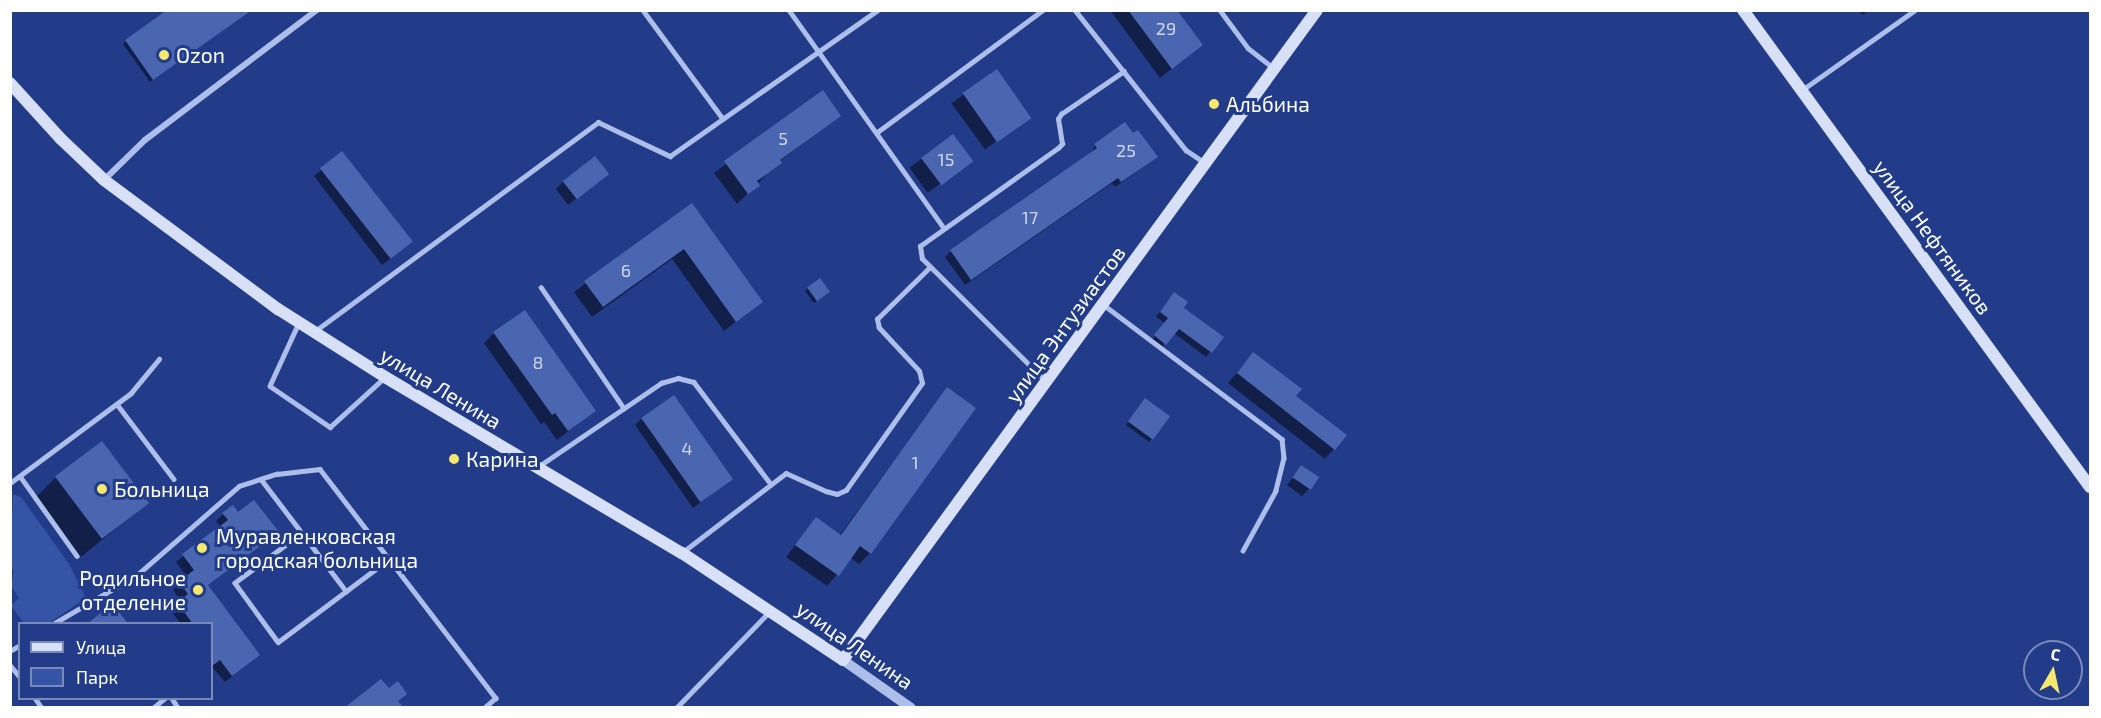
<!DOCTYPE html>
<meta charset="utf-8">
<style>
body{margin:0}
#map{position:relative;width:2101px;height:718px;overflow:hidden;background:#223c89;font-family:"Exo 2",sans-serif}
div>[style]{position:absolute}
.green>*{inset:0;background:#3654a6}
.shadow>*{inset:0;background:#0007;transform-origin:0 0}
.building>*{inset:0;background:#4a66b1;transform-origin:0 0}
.service>*{height:4.5px;margin:-2.25px;padding:0 2.25px;transform-origin:2.25px;border-radius:2.25px;background:#adbeea}
.minor>*{height:6px;margin:-3px;padding:0 3px;transform-origin:3px;border-radius:3px;background:#adbeea}
.tertiary>*{height:10px;margin:-5px;padding:0 5px;transform-origin:5px;border-radius:5px;background:#adbeea}
.secondary>*{height:12px;margin:-6px;padding:0 6px;transform-origin:6px;border-radius:6px;background:#d8e0f8}
.dots>*{width:16px;height:16px;translate:-50% -50%;box-sizing:border-box;border:3px solid #223c89;border-radius:50%}
span{translate:-50% -50%;white-space:nowrap;text-align:center;line-height:1.15;-webkit-text-stroke:6px #223c89;paint-order:stroke}
.number-label{font-size:18px;color:#d2d9ec}
.number-label span{-webkit-text-stroke-width:0}
.poi-label{font-size:21px;color:#fff}
.left{translate:0 -50%;text-align:left}
.right{translate:-100% -50%;text-align:right}
.street-label{font-size:21px;color:#fff}
.frame{position:absolute;inset:0;border:12px solid #fff;pointer-events:none}
.legend{position:absolute;left:18px;top:622px;width:195px;height:78px;box-sizing:border-box;background:#223c89;border:2px solid #7a8ab8;margin:0;padding:8px 10px;list-style:none;font-size:18px;color:#fff}
.legend li{display:flex;align-items:center;gap:12px;height:30px}
.legend b{width:30px;border:2px solid #7a8ab8}
.north{position:absolute;left:2023px;top:640px;width:60px;height:60px;box-sizing:border-box;background:#223c89;border:2px solid #7a8ab8;border-radius:50%;rotate:9deg;font-size:16px;font-weight:700;line-height:24px;text-align:center;color:#fff}
.north::after{content:'';display:block;margin:auto;width:21px;height:27px;background:#f6e76f;clip-path:polygon(50% 0,100% 100%,50% 72%,0 100%)}
</style>
<div id="map">
<div class="green">
<div style="clip-path:polygon(13px 494px,21px 497px,69px 564px,86px 598px,49px 623px,24px 623px,11px 606px,19px 598px,11px 586px,14px 571px,10px 566px)"></div>
</div>
<div class="shadow">
<div style="clip-path:polygon(251px 10px,150px 82px,123px 44px,126px 41px)"></div>
<div style="clip-path:polygon(1110px 10px,1175px 10px,1201px 45px,1160px 78px)"></div>
<div style="clip-path:polygon(1859px 10px,1869px 10px,1863px 15px)"></div>
<div style="left:996px;top:71px;width:57px;height:55px;rotate:54deg"></div>
<div style="clip-path:polygon(822px 92px,839px 115px,779px 162px,737px 204px,714px 173px)"></div>
<div style="clip-path:polygon(1133px 135px,1150px 162px,1115px 187px,1112px 183px,965px 285px,945px 257px,951px 251px,1091px 154px,1095px 145px)"></div>
<div style="left:953px;top:136px;width:31px;height:54px;rotate:54deg"></div>
<div style="clip-path:polygon(342px 153px,403px 249px,382px 265px,314px 176px)"></div>
<div style="clip-path:polygon(607px 174px,568px 205px,556px 189px,563px 182px)"></div>
<div style="clip-path:polygon(691px 205px,761px 302px,724px 331px,672px 259px,592px 317px,574px 292px)"></div>
<div style="clip-path:polygon(808px 288px,825px 295px,814px 303px,805px 291px)"></div>
<div style="clip-path:polygon(1170px 299px,1222px 337px,1206px 357px,1174px 333px,1161px 348px,1151px 341px,1165px 323px,1156px 317px)"></div>
<div style="clip-path:polygon(494px 333px,594px 411px,557px 440px,544px 422px,541px 424px,484px 343px)"></div>
<div style="clip-path:polygon(1253px 354px,1294px 396px,1345px 436px,1325px 459px,1228px 383px)"></div>
<div style="clip-path:polygon(947px 389px,870px 553px,859px 564px,851px 558px,827px 586px,786px 557px,816px 519px,839px 536px)"></div>
<div style="clip-path:polygon(1142px 403px,1168px 417px,1149px 442px,1126px 425px)"></div>
<div style="clip-path:polygon(642px 418px,731px 479px,693px 508px,635px 425px)"></div>
<div style="clip-path:polygon(1302px 467px,1309px 489px,1302px 496px,1287px 485px)"></div>
<div style="clip-path:polygon(56px 477px,147px 503px,81px 557px,36px 497px)"></div>
<div style="clip-path:polygon(223px 514px,238px 514px,270px 539px,206px 586px,258px 655px,225px 682px,212px 667px,212px 624px,181px 624px,171px 611px,181px 601px,173px 590px,187px 577px,176px 562px,221px 527px,216px 521px)"></div>
</div>
<div class="building">
<div style="clip-path:polygon(167px 10px,252px 10px,153px 80px,125px 40px)"></div>
<div style="clip-path:polygon(1128px 10px,1177px 10px,1203px 45px,1172px 69px)"></div>
<div style="left:997px;top:69px;width:60px;height:42px;rotate:55deg"></div>
<div style="clip-path:polygon(823px 90px,841px 116px,780px 160px,782px 163px,757px 181px,760px 186px,748px 194px,724px 161px)"></div>
<div style="clip-path:polygon(1125px 122px,1133px 133px,1138px 130px,1158px 157px,1121px 182px,1118px 178px,971px 280px,950px 250px,1097px 148px,1094px 144px)"></div>
<div style="left:953px;top:134px;width:34px;height:40px;rotate:53deg"></div>
<div style="left:342px;top:151px;width:115px;height:28px;rotate:52deg"></div>
<div style="left:595px;top:156px;width:23px;height:41px;rotate:52deg"></div>
<div style="clip-path:polygon(692px 203px,763px 302px,736px 322px,684px 249px,603px 307px,584px 281px)"></div>
<div style="left:820px;top:278px;width:17px;height:16px;rotate:54deg"></div>
<div style="clip-path:polygon(1174px 292px,1188px 302px,1184px 308px,1224px 337px,1212px 353px,1179px 329px,1166px 345px,1154px 335px,1168px 318px,1160px 312px)"></div>
<div style="clip-path:polygon(525px 310px,596px 411px,568px 431px,555px 413px,552px 415px,493px 332px)"></div>
<div style="clip-path:polygon(1253px 352px,1302px 389px,1296px 396px,1347px 435px,1335px 450px,1237px 373px)"></div>
<div style="clip-path:polygon(947px 387px,976px 408px,871px 554px,860px 546px,839px 576px,795px 545px,816px 517px,841px 535px)"></div>
<div style="left:674px;top:395px;width:103px;height:40px;rotate:55deg"></div>
<div style="left:1145px;top:398px;width:31px;height:29px;rotate:36deg"></div>
<div style="left:102px;top:441px;width:78px;height:59px;rotate:53deg"></div>
<div style="left:1301px;top:465px;width:22px;height:15px;rotate:34deg"></div>
<div style="clip-path:polygon(254px 500px,279px 532px,208px 585px,260px 655px,232px 676px,220px 660px,212px 666px,212px 624px,193px 624px,177px 602px,188px 594px,179px 582px,194px 570px,182px 554px,228px 520px,222px 513px,233px 505px,238px 512px)"></div>
<div style="clip-path:polygon(113px 604px,128px 624px,87px 624px,107px 608px)"></div>
<div style="clip-path:polygon(381px 679px,389px 688px,398px 681px,407px 694px,398px 701px,404px 708px,344px 708px)"></div>
</div>
<div class="service">
<div style="left:643px;top:10px;width:135px;rotate:53.7deg"></div>
<div style="left:789px;top:10px;width:266px;rotate:54.6deg"></div>
<div style="left:1075px;top:10px;width:179px;rotate:51.6deg"></div>
<div style="left:1186px;top:150px;width:23px;rotate:34deg"></div>
<div style="left:1220px;top:10px;width:47px;rotate:53.6deg"></div>
<div style="left:1248px;top:48px;width:31px;rotate:38deg"></div>
<div style="left:1802px;top:90px;width:138px;rotate:-35.3deg"></div>
<div style="left:876px;top:133px;width:207px;rotate:-36.4deg"></div>
<div style="left:541px;top:287px;width:147px;rotate:55.6deg"></div>
<div style="left:1104px;top:305px;width:223px;rotate:37deg"></div>
<div style="left:1282px;top:439px;width:19px;rotate:84deg"></div>
<div style="left:1284px;top:458px;width:34px;rotate:104deg"></div>
<div style="left:1276px;top:491px;width:68px;rotate:118.8deg"></div>
<div style="left:299px;top:323px;width:69px;rotate:114.7deg"></div>
<div style="left:270px;top:386px;width:73px;rotate:34.3deg"></div>
<div style="left:330px;top:427px;width:74px;rotate:-42.3deg"></div>
<div style="left:315px;top:331px;width:352px;rotate:-36.4deg"></div>
<div style="left:598px;top:122px;width:80px;rotate:25.3deg"></div>
<div style="left:670px;top:156px;width:254px;rotate:-35.1deg"></div>
<div style="left:1045px;top:381px;width:173px;rotate:-135.2deg"></div>
<div style="left:922px;top:259px;width:13px;rotate:-99deg"></div>
<div style="left:920px;top:246px;width:169px;rotate:-35.4deg"></div>
<div style="left:1058px;top:148px;width:6px;rotate:-45deg"></div>
<div style="left:1062px;top:144px;width:25px;rotate:-99deg"></div>
<div style="left:1058px;top:119px;width:6px;rotate:-59deg"></div>
<div style="left:1061px;top:114px;width:76px;rotate:-34.3deg"></div>
<div style="left:117px;top:404px;width:94px;rotate:52.8deg"></div>
<div style="left:539px;top:466px;width:148px;rotate:-34.2deg"></div>
<div style="left:661px;top:383px;width:18px;rotate:-16deg"></div>
<div style="left:678px;top:378px;width:16px;rotate:14deg"></div>
<div style="left:694px;top:382px;width:128px;rotate:53deg"></div>
<div style="left:20px;top:476px;width:98px;rotate:54.5deg"></div>
<div style="left:261px;top:479px;width:141px;rotate:52.8deg"></div>
<div style="left:10px;top:483px;width:151px;rotate:-36.6deg"></div>
<div style="left:131px;top:393px;width:44px;rotate:-50.5deg"></div>
<div style="left:301px;top:534px;width:82px;rotate:143.4deg"></div>
<div style="left:235px;top:583px;width:73px;rotate:53.9deg"></div>
<div style="left:278px;top:642px;width:139px;rotate:-36.8deg"></div>
<div style="left:684px;top:551px;width:128px;rotate:-37.4deg"></div>
<div style="left:786px;top:473px;width:44px;rotate:24.2deg"></div>
<div style="left:826px;top:491px;width:11px;rotate:15deg"></div>
<div style="left:837px;top:494px;width:10px;rotate:-24deg"></div>
<div style="left:846px;top:490px;width:131px;rotate:-54.6deg"></div>
<div style="left:922px;top:383px;width:12px;rotate:-104deg"></div>
<div style="left:919px;top:371px;width:59px;rotate:-132.9deg"></div>
<div style="left:879px;top:328px;width:9px;rotate:-103deg"></div>
<div style="left:877px;top:319px;width:74px;rotate:-44.5deg"></div>
<div style="left:53px;top:624px;width:97px;rotate:-30.3deg"></div>
<div style="left:137px;top:575px;width:135px;rotate:-41.1deg"></div>
<div style="left:239px;top:486px;width:40px;rotate:-18deg"></div>
<div style="left:277px;top:474px;width:43px;rotate:-6.6deg"></div>
<div style="left:320px;top:469px;width:289px;rotate:52.5deg"></div>
<div style="left:496px;top:698px;width:15px;rotate:138deg"></div>
<div style="left:10px;top:651px;width:12px;rotate:-31deg"></div>
<div style="left:10px;top:665px;width:16px;rotate:50deg"></div>
<div style="left:35px;top:698px;width:12px;rotate:55deg"></div>
<div style="left:172px;top:698px;width:12px;rotate:59deg"></div>
<div style="left:153px;top:708px;width:16px;rotate:-40deg"></div>
<div style="left:676px;top:708px;width:132px;rotate:-45.9deg"></div>
</div>
<div class="minor">
<div style="left:104px;top:180px;width:57px;rotate:-44.3deg"></div>
<div style="left:145px;top:140px;width:216px;rotate:-37.1deg"></div>
</div>
<div class="tertiary">
<div style="left:843px;top:660px;width:83px;rotate:35.2deg"></div>
</div>
<div class="secondary">
<div style="left:1743px;top:10px;width:590px;rotate:53.97deg"></div>
<div style="left:10px;top:83px;width:76px;rotate:47.7deg"></div>
<div style="left:61px;top:139px;width:59px;rotate:43.6deg"></div>
<div style="left:104px;top:180px;width:217px;rotate:36.6deg"></div>
<div style="left:278px;top:309px;width:127px;rotate:32.4deg"></div>
<div style="left:385px;top:377px;width:345px;rotate:30.7deg"></div>
<div style="left:682px;top:553px;width:193px;rotate:33.6deg"></div>
<div style="left:843px;top:660px;width:804px;rotate:-53.9deg"></div>
</div>
<div class="dots">
<div style="left:164px;top:55px;background:#f6e76f"></div>
<div style="left:1214px;top:104px;background:#f6e76f"></div>
<div style="left:454px;top:459px;background:#f6e76f"></div>
<div style="left:102px;top:489px;background:#f6e76f"></div>
<div style="left:202px;top:548px;background:#f6e76f"></div>
<div style="left:198px;top:590px;background:#f6e76f"></div>
</div>
<div class="number-label">
<span style="left:1166px;top:28px">29</span>
<span style="left:783px;top:138px">5</span>
<span style="left:1126px;top:150px">25</span>
<span style="left:946px;top:159px">15</span>
<span style="left:1030px;top:217px">17</span>
<span style="left:626px;top:270px">6</span>
<span style="left:538px;top:362px">8</span>
<span style="left:687px;top:448px">4</span>
<span style="left:915px;top:462px">1</span>
</div>
<div class="poi-label">
<span class="left" style="left:176px;top:55px">Ozon</span>
<span class="left" style="left:1226px;top:104px">Альбина</span>
<span class="left" style="left:466px;top:459px">Карина</span>
<span class="left" style="left:114px;top:489px">Больница</span>
<span class="left" style="left:216px;top:548px">Муравленковская<br>городская больница</span>
<span class="right" style="left:186px;top:590px">Родильное<br>отделение</span>
</div>
<div class="street-label">
<span style="left:1933px;top:237px;rotate:54deg">улица Нефтяников</span>
<span style="left:1065px;top:324px;rotate:-54deg">улица Энтузиастов</span>
<span style="left:441px;top:388px;rotate:31deg">улица Ленина</span>
<span style="left:855px;top:645px;rotate:35deg">улица Ленина</span>
</div>
<div class="frame"></div>
<ul class="legend">
<li><b style="height:8px;background:#d8e0f8"></b>Улица</li>
<li><b style="height:16px;background:#3654a6"></b>Парк</li>
</ul>
<div class="north">С</div>
</div>
